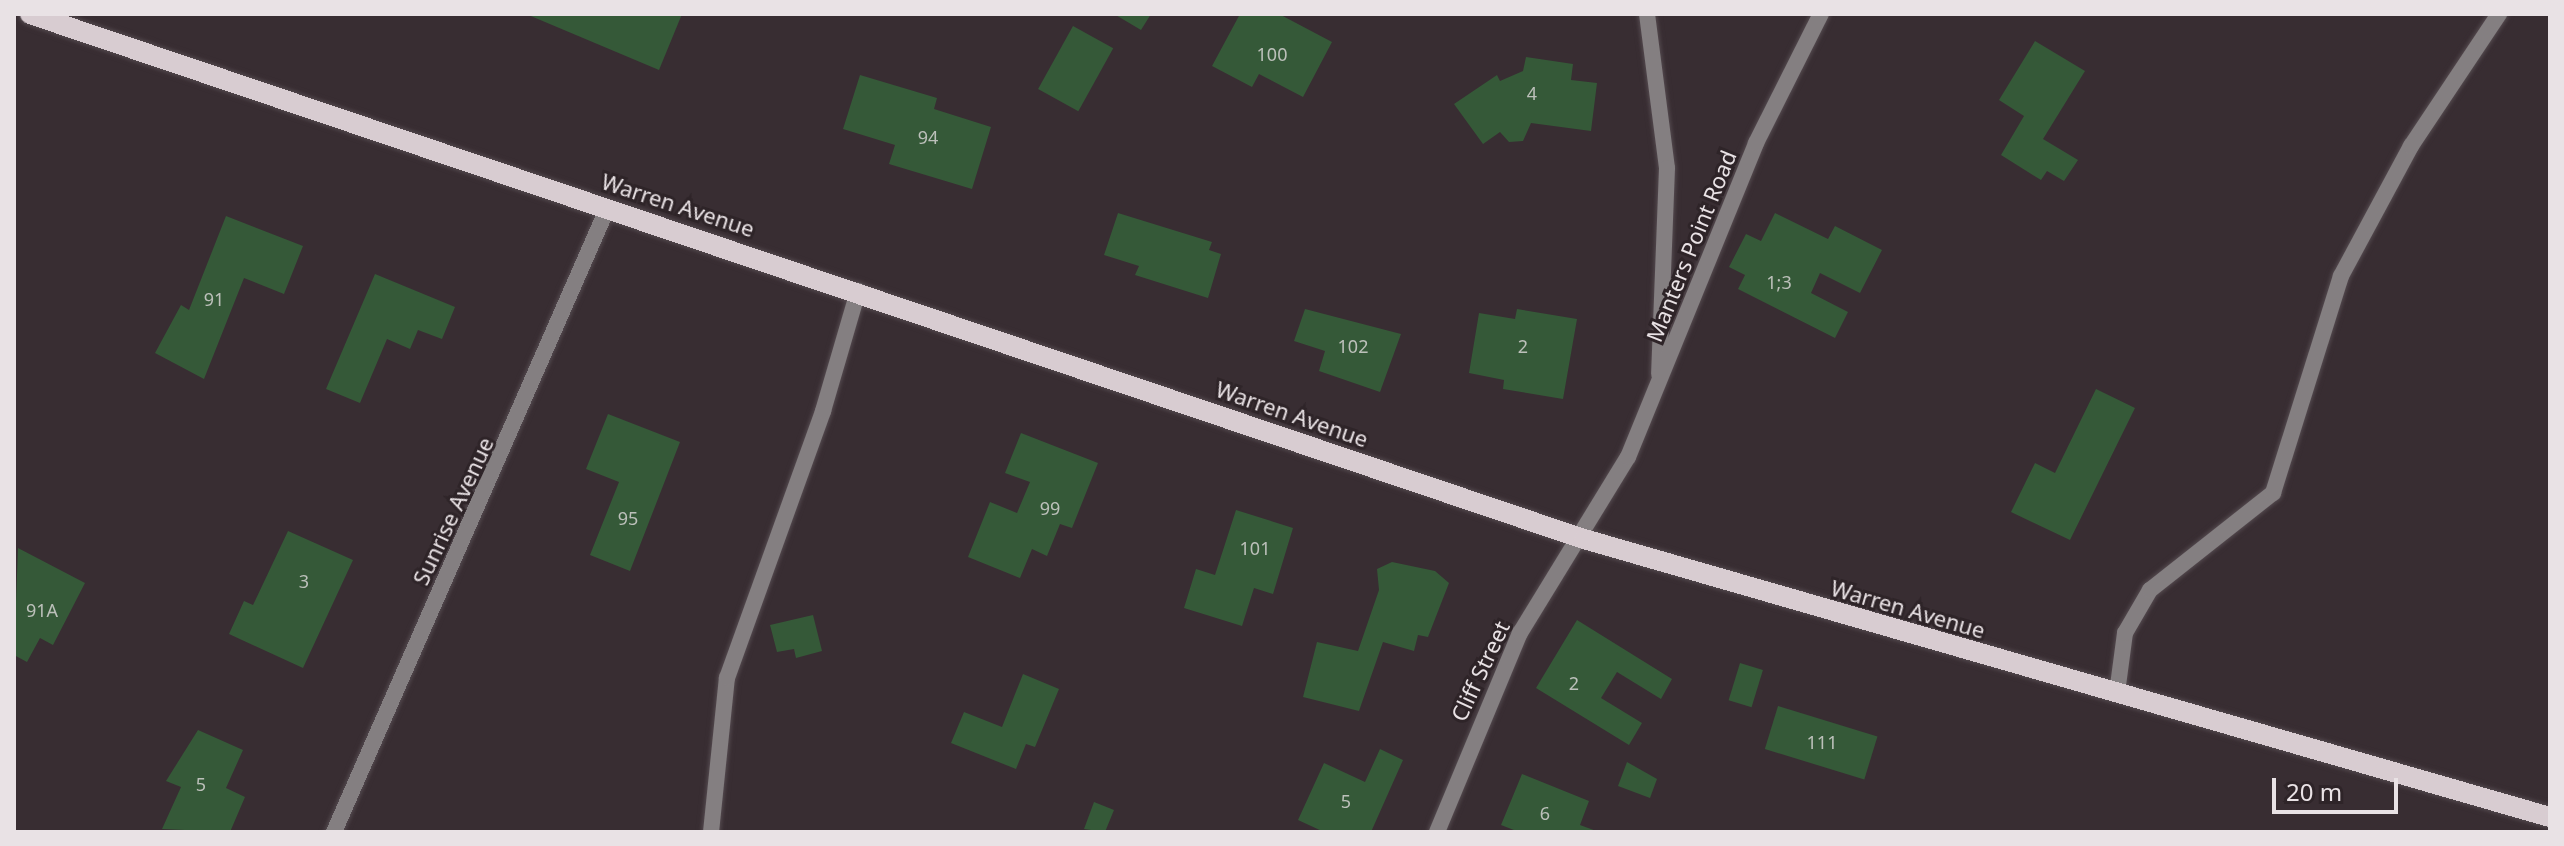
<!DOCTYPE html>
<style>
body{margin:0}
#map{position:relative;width:2564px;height:846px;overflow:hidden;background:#382d32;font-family:"Noto Sans",sans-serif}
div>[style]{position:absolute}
.building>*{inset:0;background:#355938;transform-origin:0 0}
.roads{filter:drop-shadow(0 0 2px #544a4f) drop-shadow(0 0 2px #544a4f)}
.lane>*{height:16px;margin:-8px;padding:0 8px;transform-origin:8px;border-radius:8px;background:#847f81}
.street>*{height:16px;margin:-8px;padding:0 8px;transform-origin:8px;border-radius:8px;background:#847f81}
.primary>*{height:20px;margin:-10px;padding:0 10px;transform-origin:10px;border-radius:10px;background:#d8ccd1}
span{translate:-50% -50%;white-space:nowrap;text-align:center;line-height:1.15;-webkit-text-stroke:6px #2e2428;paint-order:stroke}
.number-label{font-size:18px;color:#bcc0ba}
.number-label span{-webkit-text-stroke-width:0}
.street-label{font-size:22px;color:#e9e2e5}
.frame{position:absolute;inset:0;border:16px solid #e9e2e5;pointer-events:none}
.scale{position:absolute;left:2272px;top:778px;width:126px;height:36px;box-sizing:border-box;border:4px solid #e9e2e5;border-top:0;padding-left:10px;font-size:24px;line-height:28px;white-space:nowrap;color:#e9e2e5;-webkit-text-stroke:6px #2e2428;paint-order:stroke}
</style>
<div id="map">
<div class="building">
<div style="clip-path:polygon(526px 14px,682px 14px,659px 70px)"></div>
<div style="clip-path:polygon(1114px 14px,1151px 14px,1141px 30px)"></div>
<div style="clip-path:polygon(1240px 14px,1279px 14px,1332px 42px,1303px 97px,1259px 74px,1252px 87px,1212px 66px)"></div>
<div style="left:1073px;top:26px;width:46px;height:72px;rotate:29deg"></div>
<div style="clip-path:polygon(2035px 41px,2085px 71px,2043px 139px,2078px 160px,2064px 181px,2047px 171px,2041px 180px,2001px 155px,2024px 116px,1999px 100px)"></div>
<div style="clip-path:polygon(1526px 57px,1573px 64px,1571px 80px,1597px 83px,1591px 131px,1531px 123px,1523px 141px,1509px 142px,1500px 132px,1483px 144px,1454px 104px,1497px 75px,1500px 81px,1523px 71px)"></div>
<div style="clip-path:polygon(860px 75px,937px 98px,934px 109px,991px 127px,972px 189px,889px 164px,895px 145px,843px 129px)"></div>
<div style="clip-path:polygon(1118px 213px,1212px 242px,1209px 250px,1221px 254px,1208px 298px,1135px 275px,1139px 266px,1104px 255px)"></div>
<div style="clip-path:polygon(1775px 213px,1828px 239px,1835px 226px,1882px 250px,1860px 293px,1820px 273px,1811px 293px,1848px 312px,1835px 338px,1738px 289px,1745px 275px,1729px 267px,1746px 234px,1761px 241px)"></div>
<div style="clip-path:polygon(226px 216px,303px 246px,284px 294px,244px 278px,204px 379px,155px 353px,181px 305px,189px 310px)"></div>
<div style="clip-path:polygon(375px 274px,455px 307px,442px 339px,418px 330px,410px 349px,387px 339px,360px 403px,326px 389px)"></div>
<div style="clip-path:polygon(1305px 309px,1401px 334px,1380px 392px,1319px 371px,1325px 351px,1294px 341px)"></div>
<div style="clip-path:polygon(1517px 309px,1577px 319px,1563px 399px,1503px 389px,1504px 380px,1469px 373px,1479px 313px,1515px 319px)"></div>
<div style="clip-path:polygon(2096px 389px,2135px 408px,2070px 540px,2011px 512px,2035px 463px,2055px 473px)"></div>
<div style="clip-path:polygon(608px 414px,680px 442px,630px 571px,590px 555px,619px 482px,586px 469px)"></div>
<div style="clip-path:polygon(1021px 433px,1098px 463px,1072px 528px,1060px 524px,1047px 556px,1032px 549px,1020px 578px,968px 557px,990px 502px,1017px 513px,1030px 482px,1005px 473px)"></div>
<div style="clip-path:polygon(1236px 510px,1293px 528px,1273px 594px,1254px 588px,1242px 626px,1184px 608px,1196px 569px,1215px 575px)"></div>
<div style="clip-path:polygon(288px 531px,353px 560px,303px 668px,229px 634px,244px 601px,253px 605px)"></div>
<div style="clip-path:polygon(18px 548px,85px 583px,53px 645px,40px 638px,27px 662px,14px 655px)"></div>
<div style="clip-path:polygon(1392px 562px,1435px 571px,1449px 583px,1428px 637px,1418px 635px,1414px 651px,1383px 642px,1359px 711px,1303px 697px,1317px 642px,1358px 651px,1379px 590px,1377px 569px)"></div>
<div style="clip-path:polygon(813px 615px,822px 651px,796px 658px,794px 649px,777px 652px,770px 625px)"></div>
<div style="clip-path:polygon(1577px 620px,1672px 679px,1661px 699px,1617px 672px,1601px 698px,1642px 723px,1629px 745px,1536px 688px)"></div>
<div style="left:1740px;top:663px;width:24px;height:39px;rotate:17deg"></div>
<div style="clip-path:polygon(1023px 674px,1059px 689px,1035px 747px,1026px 744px,1016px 769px,951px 743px,964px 712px,1002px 727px)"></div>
<div style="left:1778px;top:706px;width:104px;height:45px;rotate:17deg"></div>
<div style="clip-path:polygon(198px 730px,243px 750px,226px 788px,245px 797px,230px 832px,162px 829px,181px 787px,166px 781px)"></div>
<div style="clip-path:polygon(1380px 749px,1403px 760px,1371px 832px,1324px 832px,1298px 820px,1324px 763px,1365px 782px)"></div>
<div style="clip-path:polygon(1627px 762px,1657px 779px,1650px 798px,1618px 786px)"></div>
<div style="clip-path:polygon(1522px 774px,1589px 801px,1580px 825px,1599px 832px,1519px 832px,1501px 825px)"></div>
<div style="clip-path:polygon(1094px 802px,1114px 810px,1105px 832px,1084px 829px)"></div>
</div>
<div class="roads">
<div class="lane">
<div style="left:2117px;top:693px;width:61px;rotate:-82.4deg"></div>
<div style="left:2125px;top:633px;width:50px;rotate:-59.8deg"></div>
<div style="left:2150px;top:590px;width:157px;rotate:-38.3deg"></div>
<div style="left:2273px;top:493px;width:227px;rotate:-72.6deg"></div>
<div style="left:2341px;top:276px;width:148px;rotate:-61.7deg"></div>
<div style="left:2411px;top:146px;width:159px;rotate:-56.3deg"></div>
<div style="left:711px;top:832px;width:155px;rotate:-84.1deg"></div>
<div style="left:727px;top:678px;width:284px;rotate:-70.2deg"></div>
<div style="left:823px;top:411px;width:125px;rotate:-73.7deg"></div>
</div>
<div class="street">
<div style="left:1647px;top:14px;width:155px;rotate:82.6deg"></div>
<div style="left:1667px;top:168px;width:206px;rotate:92.2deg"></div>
<div style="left:334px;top:832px;width:682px;rotate:-66.33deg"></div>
<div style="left:1437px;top:832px;width:216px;rotate:-67.4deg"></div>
<div style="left:1520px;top:633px;width:206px;rotate:-58.5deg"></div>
<div style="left:1628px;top:457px;width:339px;rotate:-67.8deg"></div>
<div style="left:1756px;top:143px;width:144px;rotate:-63.3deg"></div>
</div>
<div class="primary">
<div style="left:30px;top:14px;width:1640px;rotate:18.67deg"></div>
<div style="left:1584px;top:539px;width:1005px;rotate:16.06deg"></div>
</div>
</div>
<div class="number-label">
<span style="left:1272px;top:54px">100</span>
<span style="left:1532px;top:93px">4</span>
<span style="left:928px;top:137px">94</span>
<span style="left:1779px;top:282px">1;3</span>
<span style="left:214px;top:299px">91</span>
<span style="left:1353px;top:346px">102</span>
<span style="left:1523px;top:346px">2</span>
<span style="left:1050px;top:508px">99</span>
<span style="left:628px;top:518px">95</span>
<span style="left:1255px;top:548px">101</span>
<span style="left:304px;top:581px">3</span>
<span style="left:42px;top:610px">91A</span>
<span style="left:1574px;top:683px">2</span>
<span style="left:1822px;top:742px">111</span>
<span style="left:201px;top:784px">5</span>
<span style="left:1346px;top:801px">5</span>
<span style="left:1545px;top:813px">6</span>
</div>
<div class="street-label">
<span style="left:678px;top:205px;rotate:18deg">Warren Avenue</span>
<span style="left:1691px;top:246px;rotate:-68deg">Manters Point Road</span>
<span style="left:1292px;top:414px;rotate:19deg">Warren Avenue</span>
<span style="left:453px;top:511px;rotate:-65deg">Sunrise Avenue</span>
<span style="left:1908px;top:609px;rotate:16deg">Warren Avenue</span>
<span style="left:1480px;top:671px;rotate:-65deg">Cliff Street</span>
</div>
<div class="frame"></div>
<div class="scale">20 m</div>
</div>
